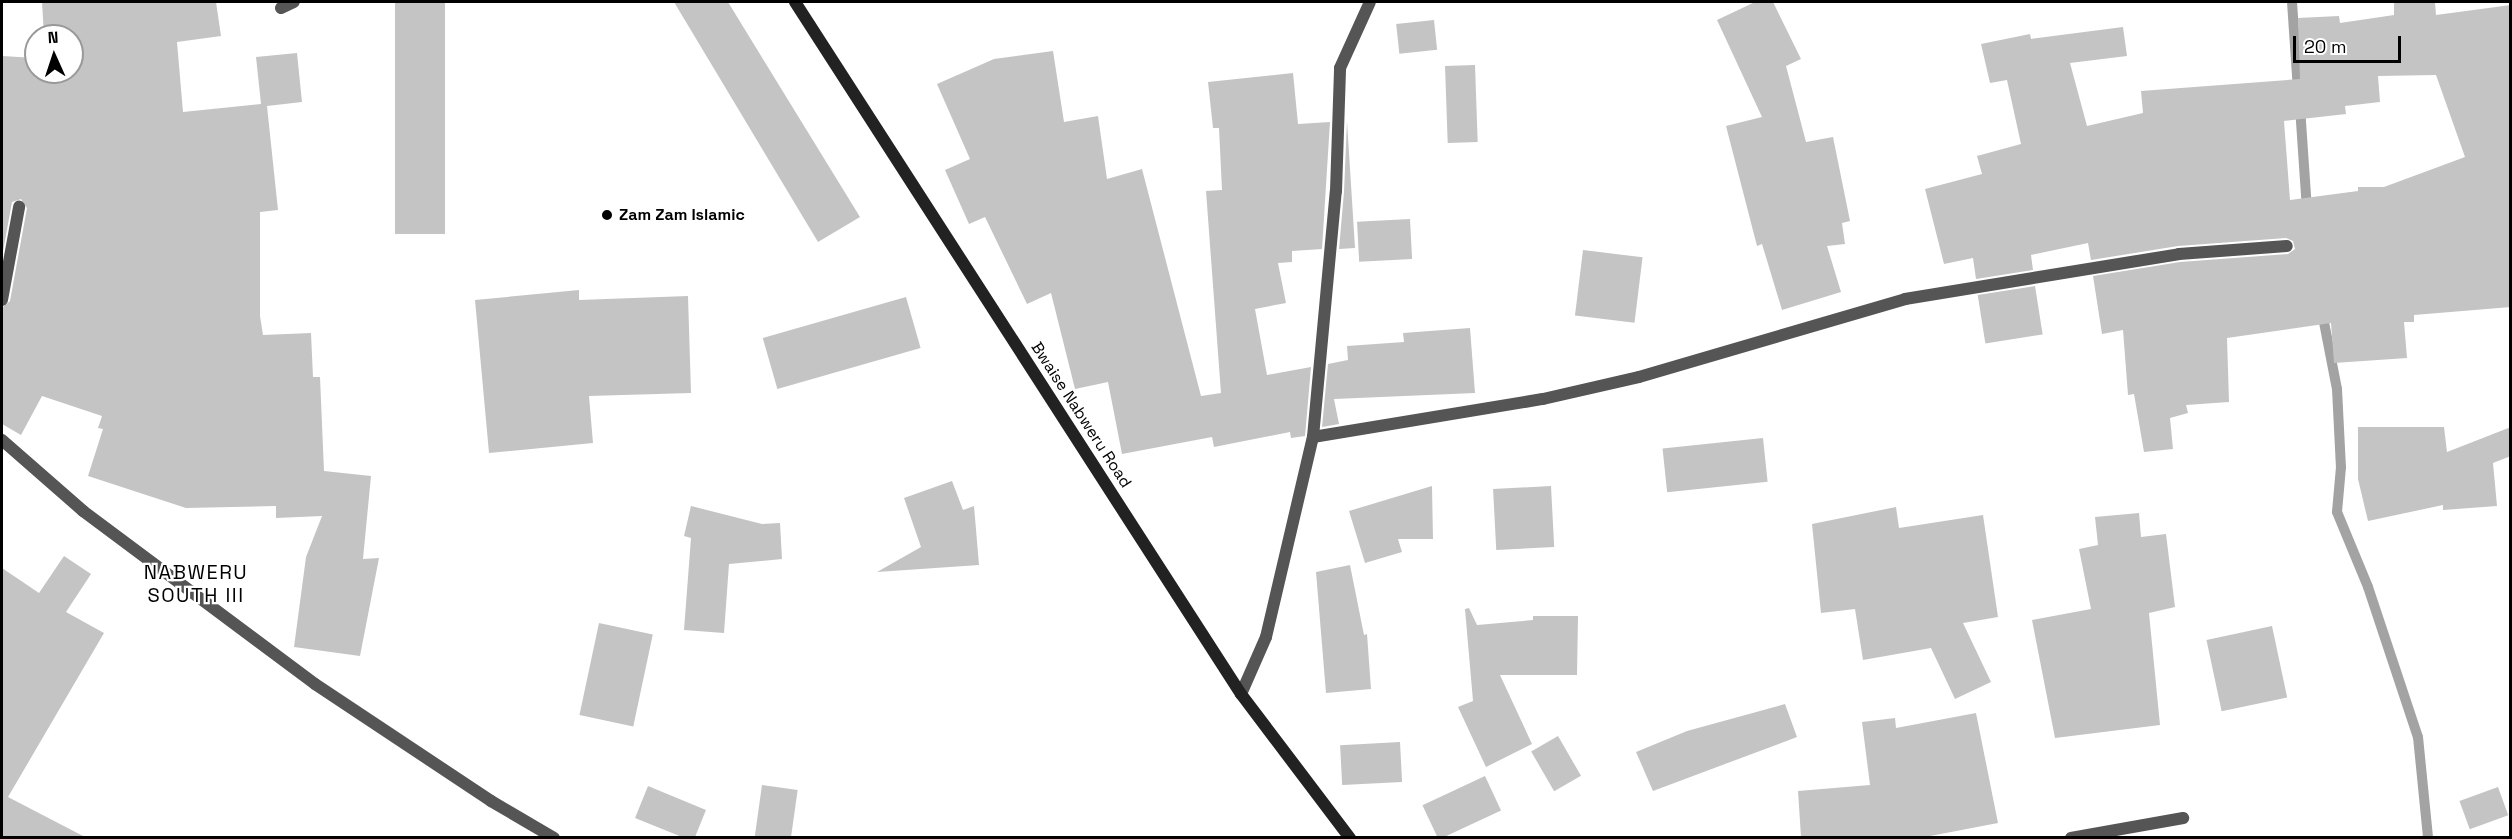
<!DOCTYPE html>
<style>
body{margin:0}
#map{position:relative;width:2512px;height:839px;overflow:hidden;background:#fff;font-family:"Space Grotesk",sans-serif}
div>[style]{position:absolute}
.stream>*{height:10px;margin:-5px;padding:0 5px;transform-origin:5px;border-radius:5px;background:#a3a3a3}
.building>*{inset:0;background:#c4c4c4;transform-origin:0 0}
.minor>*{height:12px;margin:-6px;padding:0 6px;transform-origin:6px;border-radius:6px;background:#555}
.secondary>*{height:12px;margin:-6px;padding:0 6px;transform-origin:6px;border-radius:6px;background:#222}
.dots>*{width:16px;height:16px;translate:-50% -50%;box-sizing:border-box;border:3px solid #fff;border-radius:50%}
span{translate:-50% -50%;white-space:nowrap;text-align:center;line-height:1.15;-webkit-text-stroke:4.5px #fff;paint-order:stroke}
.poi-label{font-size:16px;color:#000;font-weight:700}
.left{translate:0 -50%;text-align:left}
.street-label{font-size:16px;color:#000}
.quarter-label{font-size:20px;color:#000;letter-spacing:1.5px}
.frame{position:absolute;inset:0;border:3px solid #000;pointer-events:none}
.north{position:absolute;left:24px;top:24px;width:60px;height:60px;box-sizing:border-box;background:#fff;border:2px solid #999;border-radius:50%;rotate:357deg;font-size:16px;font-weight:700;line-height:24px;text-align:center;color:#000}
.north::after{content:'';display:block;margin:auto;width:21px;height:27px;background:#000;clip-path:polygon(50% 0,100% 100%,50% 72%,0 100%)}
.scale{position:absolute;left:2293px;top:36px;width:108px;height:27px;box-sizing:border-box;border:3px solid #000;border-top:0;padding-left:8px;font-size:18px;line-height:21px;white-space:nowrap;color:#000;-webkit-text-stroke:4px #fff;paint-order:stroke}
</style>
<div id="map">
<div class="stream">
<div style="left:2292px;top:2px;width:89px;rotate:86.1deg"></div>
<div style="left:2300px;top:107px;width:104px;rotate:86.1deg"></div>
<div style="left:2322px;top:312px;width:78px;rotate:79deg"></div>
<div style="left:2337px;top:389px;width:78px;rotate:87.1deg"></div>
<div style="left:2341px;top:467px;width:45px;rotate:95.1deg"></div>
<div style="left:2337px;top:512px;width:81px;rotate:67.5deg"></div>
<div style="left:2368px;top:587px;width:158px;rotate:71.6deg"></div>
<div style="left:2418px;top:737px;width:101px;rotate:84.3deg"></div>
</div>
<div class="building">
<div style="clip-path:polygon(42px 2px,216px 2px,221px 36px,177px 42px,183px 112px,261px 104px,256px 57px,297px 53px,302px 102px,267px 106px,278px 210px,260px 212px,260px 316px,263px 335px,311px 333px,313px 377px,320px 377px,324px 471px,371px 476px,363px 559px,379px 558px,360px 656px,294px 647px,306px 557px,322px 516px,276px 518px,276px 506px,186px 508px,88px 476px,103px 429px,98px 428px,102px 416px,42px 396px,21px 435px,2px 424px,2px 308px,10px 301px,27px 208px,21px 199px,12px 202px,2px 257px,2px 56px,36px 58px,36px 72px,72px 72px,72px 36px,44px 36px)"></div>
<div style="left:395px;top:2px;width:50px;height:232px"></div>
<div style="clip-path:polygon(674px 2px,728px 2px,860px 217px,818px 242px)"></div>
<div style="clip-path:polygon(1755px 2px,1773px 2px,1801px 59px,1786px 66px,1806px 142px,1833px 137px,1850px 221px,1842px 223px,1845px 244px,1827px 246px,1841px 292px,1782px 310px,1762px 244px,1757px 246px,1726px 126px,1762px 117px,1717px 20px)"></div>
<div style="clip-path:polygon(evenodd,2394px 2px,2435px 2px,2436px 15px,2511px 5px,2511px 307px,2414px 315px,2414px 322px,2404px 322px,2407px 358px,2334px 363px,2331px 323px,2227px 338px,2229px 402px,2186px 405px,2188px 413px,2170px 418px,2173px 449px,2144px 452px,2134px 394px,2128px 395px,2123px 330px,2102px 334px,2093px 276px,2180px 262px,2288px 254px,2295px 249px,2293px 241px,2286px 238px,2178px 246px,2091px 260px,2088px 243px,2031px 255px,2033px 270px,1976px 279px,1973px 258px,1944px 264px,1925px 189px,1982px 174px,1977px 156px,2021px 144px,2007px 80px,1990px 83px,1981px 44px,2030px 34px,2031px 39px,2123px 27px,2127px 56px,2070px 63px,2087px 126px,2143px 113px,2141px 91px,2300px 79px,2298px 18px,2339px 16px,2340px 23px,2394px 15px,2394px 2px,2436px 75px,2465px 157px,2384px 187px,2358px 187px,2358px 191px,2290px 200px,2284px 121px,2346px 114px,2345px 106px,2380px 102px,2378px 76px,2436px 75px)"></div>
<div style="left:1434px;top:20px;width:30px;height:38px;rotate:84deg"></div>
<div style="clip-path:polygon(1053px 51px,1064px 122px,1098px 116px,1107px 179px,1142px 169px,1201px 396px,1221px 393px,1206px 191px,1222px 190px,1219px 128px,1213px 128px,1208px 82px,1293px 73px,1298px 124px,1330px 122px,1322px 249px,1292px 251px,1292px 262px,1278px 263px,1286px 303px,1255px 309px,1267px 375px,1311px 367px,1305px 436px,1291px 438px,1290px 432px,1214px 447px,1212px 437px,1122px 454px,1108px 382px,1075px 389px,1051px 293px,1027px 304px,985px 217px,969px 224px,945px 170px,970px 159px,937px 84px,994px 59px)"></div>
<div style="left:1475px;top:65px;width:77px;height:30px;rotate:88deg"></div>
<div style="clip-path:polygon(1347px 121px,1355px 248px,1339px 249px,1344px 192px)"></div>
<div style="left:1410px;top:219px;width:40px;height:53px;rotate:87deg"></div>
<div style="left:1583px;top:250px;width:60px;height:66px;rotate:7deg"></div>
<div style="left:2035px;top:286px;width:49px;height:58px;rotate:81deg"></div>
<div style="clip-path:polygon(579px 290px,579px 300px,688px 296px,691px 393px,589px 396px,593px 443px,489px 453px,475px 300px)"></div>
<div style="left:906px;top:297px;width:53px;height:149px;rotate:74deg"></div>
<div style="clip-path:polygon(1470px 328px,1475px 393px,1334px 399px,1339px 424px,1322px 427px,1328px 364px,1348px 360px,1347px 346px,1404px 342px,1403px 333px)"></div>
<div style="clip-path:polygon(2358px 427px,2444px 427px,2447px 452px,2511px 427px,2511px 456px,2493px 463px,2497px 506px,2443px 510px,2443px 505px,2368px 521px,2358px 479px)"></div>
<div style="left:1763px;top:438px;width:44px;height:101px;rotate:84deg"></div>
<div style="clip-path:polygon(952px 481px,963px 510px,974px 506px,979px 565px,877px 572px,921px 547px,904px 498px)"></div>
<div style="clip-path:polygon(1432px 486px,1433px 539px,1398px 539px,1402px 552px,1365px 563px,1349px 511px)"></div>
<div style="left:1551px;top:486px;width:61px;height:58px;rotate:87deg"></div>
<div style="clip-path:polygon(691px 506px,762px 524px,780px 523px,782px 559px,729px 564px,724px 633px,684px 630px,691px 538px,684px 536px)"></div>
<div style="clip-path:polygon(1896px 507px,1899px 528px,1983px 515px,1998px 617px,1963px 623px,1991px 682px,1955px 699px,1931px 648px,1863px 660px,1855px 609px,1821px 613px,1812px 524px)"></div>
<div style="clip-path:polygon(2139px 513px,2141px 537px,2166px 534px,2175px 607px,2149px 613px,2160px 725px,2055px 738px,2032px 620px,2091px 609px,2079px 549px,2098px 545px,2095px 517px)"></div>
<div style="clip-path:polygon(64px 556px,91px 574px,66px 612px,104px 633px,8px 797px,85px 837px,2px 837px,2px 568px,39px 593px)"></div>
<div style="clip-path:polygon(1350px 565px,1364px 635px,1367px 634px,1371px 689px,1326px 693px,1316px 572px)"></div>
<div style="clip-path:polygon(1469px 608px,1477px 625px,1533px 620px,1533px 616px,1578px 616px,1577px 675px,1500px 675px,1532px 744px,1486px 767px,1458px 707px,1473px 701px,1465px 609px)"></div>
<div style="left:599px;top:623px;width:55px;height:94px;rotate:12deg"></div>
<div style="left:2272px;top:626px;width:73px;height:67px;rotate:78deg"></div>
<div style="clip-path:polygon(1785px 704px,1797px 737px,1653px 791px,1636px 752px,1687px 731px)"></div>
<div style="clip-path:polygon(1976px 713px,1998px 823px,1925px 837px,1801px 837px,1798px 791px,1870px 785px,1862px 722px,1895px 718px,1896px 728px)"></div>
<div style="left:1558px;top:736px;width:46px;height:31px;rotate:60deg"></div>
<div style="left:1400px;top:742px;width:40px;height:60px;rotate:87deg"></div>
<div style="left:1485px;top:776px;width:38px;height:69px;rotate:65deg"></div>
<div style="left:762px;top:785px;width:36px;height:53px;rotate:8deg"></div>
<div style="clip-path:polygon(648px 786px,706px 810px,695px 837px,682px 837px,635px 818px)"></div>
<div style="left:2498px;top:787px;width:30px;height:41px;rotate:70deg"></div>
</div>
<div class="minor">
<div style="left:281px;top:8px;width:14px;rotate:-25deg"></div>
<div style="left:2px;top:300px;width:95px;rotate:-79.6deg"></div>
<div style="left:1313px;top:437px;width:233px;rotate:-9.4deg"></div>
<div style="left:1543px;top:399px;width:98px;rotate:-12.9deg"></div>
<div style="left:1639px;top:377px;width:277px;rotate:-16.3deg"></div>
<div style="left:1905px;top:299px;width:278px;rotate:-9.3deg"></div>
<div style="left:2179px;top:254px;width:108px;rotate:-4.2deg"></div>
<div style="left:2px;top:440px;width:108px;rotate:41.2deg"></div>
<div style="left:83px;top:511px;width:289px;rotate:36.7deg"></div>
<div style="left:315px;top:684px;width:211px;rotate:33.6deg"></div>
<div style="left:491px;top:801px;width:73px;rotate:30.4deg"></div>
<div style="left:1241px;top:694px;width:62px;rotate:-66.3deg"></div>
<div style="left:1266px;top:637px;width:205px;rotate:-76.8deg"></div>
<div style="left:1313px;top:437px;width:247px;rotate:-84.7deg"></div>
<div style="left:1336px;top:191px;width:123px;rotate:-88.1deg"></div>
<div style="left:1340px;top:68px;width:72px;rotate:-65.6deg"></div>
<div style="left:2071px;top:838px;width:114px;rotate:-10.1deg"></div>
</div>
<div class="secondary">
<div style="left:795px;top:2px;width:823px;rotate:57.2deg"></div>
<div style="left:1241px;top:694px;width:181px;rotate:52.9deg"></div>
</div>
<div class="dots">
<div style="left:607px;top:215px;background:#000"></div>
</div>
<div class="poi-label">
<span class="left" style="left:619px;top:215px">Zam Zam Islamic</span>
</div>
<div class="street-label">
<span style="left:1081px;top:415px;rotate:57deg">Bwaise Nabweru Road</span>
</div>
<div class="quarter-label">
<span style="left:196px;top:584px">NABWERU<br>SOUTH III</span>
</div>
<div class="frame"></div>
<div class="north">N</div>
<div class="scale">20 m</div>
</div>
